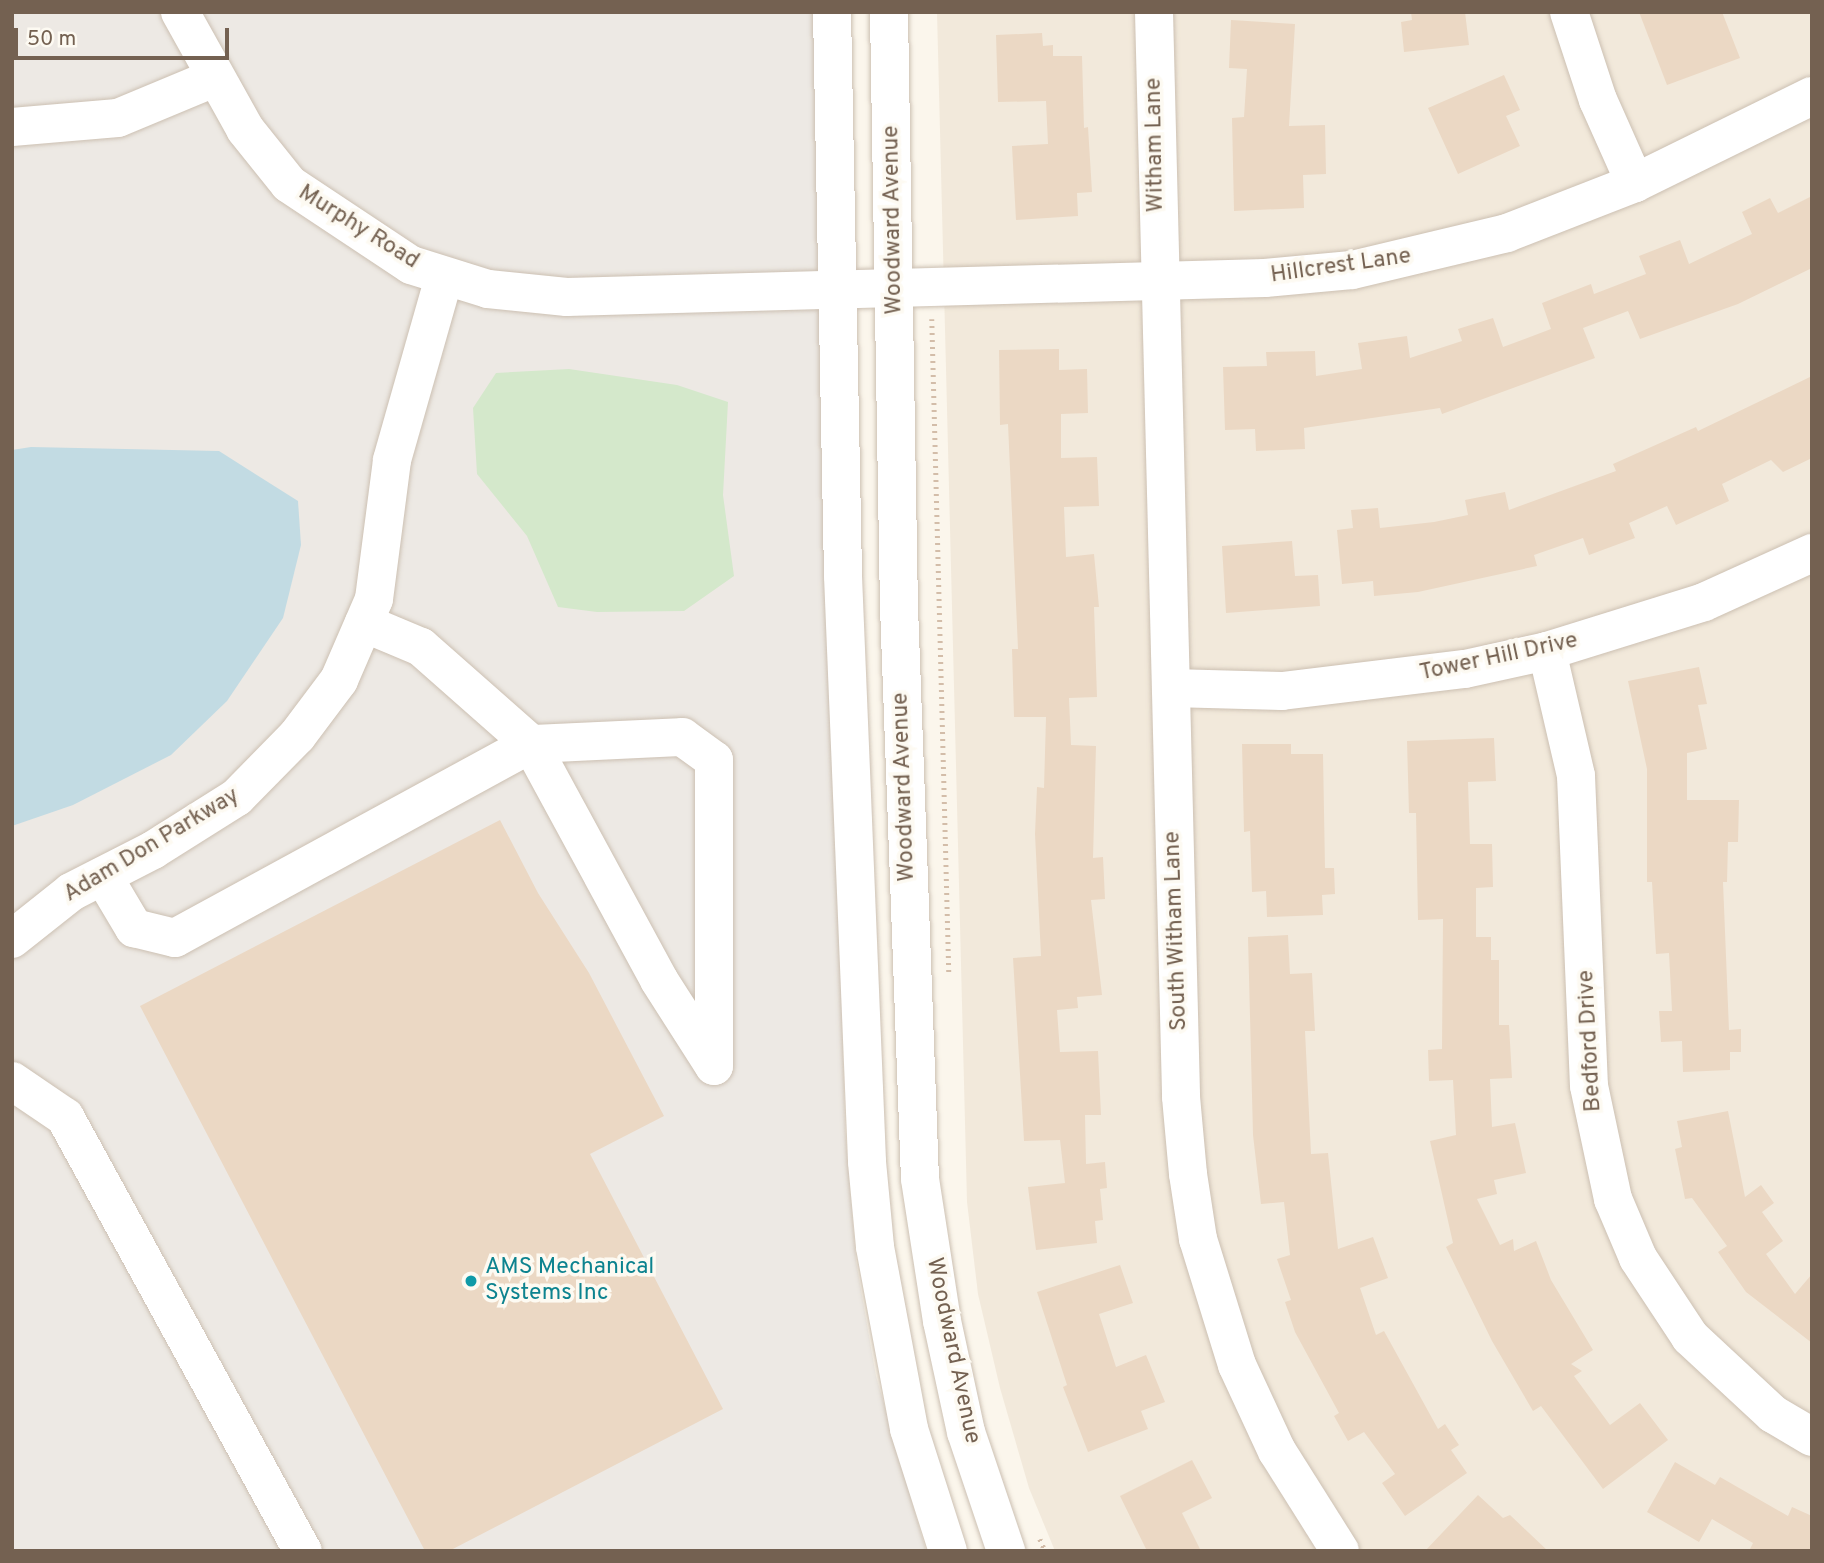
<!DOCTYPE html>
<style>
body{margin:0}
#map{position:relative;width:1824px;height:1563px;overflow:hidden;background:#fbf6ec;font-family:Overpass,sans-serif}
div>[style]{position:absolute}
.residential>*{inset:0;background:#f2e9db}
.industrial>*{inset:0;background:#ede9e4}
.green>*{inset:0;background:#d4e8cb}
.water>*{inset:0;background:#c2dbe3}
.building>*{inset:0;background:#ebd8c4}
.path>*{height:4.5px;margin-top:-2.25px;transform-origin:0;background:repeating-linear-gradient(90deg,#d3bda9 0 2px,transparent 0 7px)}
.roads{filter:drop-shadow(0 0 2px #ccc0b2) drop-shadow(0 0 2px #ccc0b2)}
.minor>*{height:38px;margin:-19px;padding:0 19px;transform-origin:19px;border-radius:19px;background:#fff}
.dots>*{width:19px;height:19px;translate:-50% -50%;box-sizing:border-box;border:4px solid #fdfaf2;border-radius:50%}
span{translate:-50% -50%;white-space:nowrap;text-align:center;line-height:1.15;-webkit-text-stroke:7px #fdfaf2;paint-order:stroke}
.street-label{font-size:23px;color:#746151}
.culture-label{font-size:23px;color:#0d838f}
.left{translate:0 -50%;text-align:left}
.frame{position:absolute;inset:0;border:14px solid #746151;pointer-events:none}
.scale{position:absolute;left:14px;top:28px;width:215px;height:32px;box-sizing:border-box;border:4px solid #746151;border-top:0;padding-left:9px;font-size:21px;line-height:24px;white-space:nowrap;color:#746151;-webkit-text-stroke:5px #fdfaf2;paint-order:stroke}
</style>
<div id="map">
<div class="residential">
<div style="clip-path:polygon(937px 12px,1812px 12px,1812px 1551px,1055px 1551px,1029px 1488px,1000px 1388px,978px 1294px,967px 1202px)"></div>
</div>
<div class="industrial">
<div style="clip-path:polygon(12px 12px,817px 12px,845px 1129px,856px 1261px,876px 1376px,926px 1551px,12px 1551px)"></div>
</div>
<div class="green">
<div style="clip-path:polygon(569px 369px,677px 385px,728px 402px,723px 495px,734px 576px,684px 611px,597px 612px,558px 607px,527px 536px,477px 474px,473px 408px,496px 373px)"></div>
</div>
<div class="water">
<div style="clip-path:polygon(31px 447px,219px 451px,298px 501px,301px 545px,283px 618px,227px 701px,171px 755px,73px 805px,12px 826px,12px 450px)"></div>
</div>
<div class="building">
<div style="clip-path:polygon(1411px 12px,1465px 12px,1469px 45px,1404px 52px,1401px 22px,1412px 20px)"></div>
<div style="clip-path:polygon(1639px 12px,1722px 12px,1740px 58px,1667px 85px)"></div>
<div style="clip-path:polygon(1231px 20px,1295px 24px,1289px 126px,1325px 125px,1326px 174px,1303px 175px,1304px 208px,1234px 211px,1232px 118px,1244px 117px,1247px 69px,1229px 68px)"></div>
<div style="clip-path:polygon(1042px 33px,1043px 46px,1053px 45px,1053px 56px,1082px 56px,1084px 128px,1088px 127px,1092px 192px,1077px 193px,1078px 216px,1016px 220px,1012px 146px,1048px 144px,1046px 101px,998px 102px,996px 35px)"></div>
<div style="clip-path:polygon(1504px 75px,1520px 110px,1506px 116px,1520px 146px,1458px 174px,1428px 108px)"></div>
<div style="clip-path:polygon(1812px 196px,1812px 268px,1738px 304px,1640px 339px,1628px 311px,1583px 328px,1595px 358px,1442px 414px,1440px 408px,1304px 428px,1305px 449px,1256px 451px,1255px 429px,1225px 430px,1223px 367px,1267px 366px,1266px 352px,1315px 351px,1316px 376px,1362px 369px,1358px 343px,1407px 336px,1410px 358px,1462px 341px,1458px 329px,1493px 318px,1503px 347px,1551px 329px,1542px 303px,1591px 284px,1594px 294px,1646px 274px,1639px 256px,1680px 240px,1689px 264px,1752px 234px,1742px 212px,1770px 198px,1778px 213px)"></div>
<div style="clip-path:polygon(1059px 349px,1059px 370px,1087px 369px,1088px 413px,1061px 414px,1061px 458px,1097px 457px,1099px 506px,1064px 507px,1066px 557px,1094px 554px,1099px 607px,1094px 607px,1097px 697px,1069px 698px,1071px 745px,1096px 746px,1093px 858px,1103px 857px,1105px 899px,1091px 900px,1102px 995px,1077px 997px,1078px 1008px,1057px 1010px,1060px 1052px,1098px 1051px,1101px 1115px,1085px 1115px,1086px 1164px,1105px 1162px,1107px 1188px,1100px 1189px,1103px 1220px,1095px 1221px,1097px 1243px,1036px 1250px,1028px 1187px,1065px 1183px,1060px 1140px,1024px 1141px,1013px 958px,1041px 956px,1035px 834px,1037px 787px,1044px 788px,1046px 717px,1014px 717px,1012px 649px,1018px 649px,1008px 424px,1000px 425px,999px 350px)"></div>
<div style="clip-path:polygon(1812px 376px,1812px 458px,1783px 472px,1771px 460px,1722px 484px,1729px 501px,1676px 525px,1667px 506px,1629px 523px,1635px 538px,1589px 555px,1583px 538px,1534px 555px,1537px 566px,1418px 592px,1374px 596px,1373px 581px,1342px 584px,1337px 530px,1353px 528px,1351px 510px,1378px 508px,1380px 528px,1434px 522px,1468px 515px,1465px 500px,1505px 492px,1509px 510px,1616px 471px,1613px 464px,1696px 427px,1698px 431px)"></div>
<div style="clip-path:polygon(1292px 541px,1295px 576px,1318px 575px,1320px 606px,1226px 613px,1222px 546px)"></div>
<div style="clip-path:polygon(1699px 667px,1707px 704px,1698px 705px,1707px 749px,1687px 753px,1687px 800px,1739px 800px,1738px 842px,1728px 842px,1727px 882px,1723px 882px,1729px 1030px,1741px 1029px,1741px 1052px,1730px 1052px,1730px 1070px,1683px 1072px,1682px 1041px,1661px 1042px,1659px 1011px,1672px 1011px,1669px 953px,1656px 954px,1652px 882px,1647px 882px,1647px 769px,1628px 681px)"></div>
<div style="clip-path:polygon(1494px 738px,1496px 781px,1468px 782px,1470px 844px,1492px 844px,1493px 887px,1476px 888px,1476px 937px,1491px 937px,1491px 960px,1499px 960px,1499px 1025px,1509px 1025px,1512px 1078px,1490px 1079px,1492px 1127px,1515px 1123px,1526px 1173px,1494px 1180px,1497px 1194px,1477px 1199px,1500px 1245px,1513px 1239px,1514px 1251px,1536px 1241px,1551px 1280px,1593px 1350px,1571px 1364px,1582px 1371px,1574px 1376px,1610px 1425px,1640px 1403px,1668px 1440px,1603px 1489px,1541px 1406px,1533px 1411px,1492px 1341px,1446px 1247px,1453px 1243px,1430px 1141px,1456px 1135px,1453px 1080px,1429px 1081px,1428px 1050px,1442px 1049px,1443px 919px,1418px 920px,1416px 813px,1409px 813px,1407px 741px)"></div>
<div style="clip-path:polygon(1242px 744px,1291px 744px,1291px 754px,1323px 754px,1325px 868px,1334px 868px,1335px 894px,1322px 895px,1323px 915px,1267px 917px,1266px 891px,1252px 892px,1250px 831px,1244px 832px)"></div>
<div style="clip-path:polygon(500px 820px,538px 893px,589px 973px,664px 1116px,590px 1154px,723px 1409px,449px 1551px,425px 1551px,140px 1006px)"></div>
<div style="clip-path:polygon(1288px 935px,1290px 974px,1312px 973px,1315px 1031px,1305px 1031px,1311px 1154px,1328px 1153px,1338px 1249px,1373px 1237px,1388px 1278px,1360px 1288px,1376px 1335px,1384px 1331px,1438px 1429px,1445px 1424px,1459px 1445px,1451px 1450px,1467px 1473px,1405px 1516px,1382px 1483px,1395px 1474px,1364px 1432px,1348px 1441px,1334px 1416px,1339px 1413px,1295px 1332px,1285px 1302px,1291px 1300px,1277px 1259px,1290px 1255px,1284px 1202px,1261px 1204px,1253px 1135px,1248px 937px)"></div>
<div style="clip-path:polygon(1728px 1111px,1745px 1197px,1761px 1185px,1774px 1203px,1762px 1212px,1783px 1241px,1766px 1254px,1795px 1294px,1812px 1274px,1812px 1343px,1746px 1292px,1718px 1252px,1727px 1246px,1692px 1198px,1685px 1199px,1675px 1149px,1682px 1147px,1677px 1121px)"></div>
<div style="clip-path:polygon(1120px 1265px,1133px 1303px,1099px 1314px,1116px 1367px,1146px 1355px,1165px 1402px,1141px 1411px,1148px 1429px,1088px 1452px,1063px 1387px,1067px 1385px,1037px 1292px)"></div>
<div style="clip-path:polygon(1192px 1460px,1212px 1498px,1182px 1513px,1201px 1551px,1147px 1551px,1120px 1496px)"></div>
<div style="clip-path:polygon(1675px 1462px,1715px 1485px,1720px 1477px,1788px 1516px,1792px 1507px,1812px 1516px,1812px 1551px,1749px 1551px,1753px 1543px,1712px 1519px,1699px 1542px,1647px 1512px)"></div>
<div style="clip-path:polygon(1478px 1495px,1503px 1518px,1510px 1515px,1548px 1551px,1425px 1551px)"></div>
</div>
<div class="path">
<div style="left:932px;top:319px;width:653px;rotate:88.51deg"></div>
<div style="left:1040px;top:1539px;width:13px;rotate:67deg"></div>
</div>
<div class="roads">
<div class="minor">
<div style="left:180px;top:12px;width:134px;rotate:60.9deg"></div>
<div style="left:245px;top:129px;width:70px;rotate:51.3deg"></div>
<div style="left:289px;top:184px;width:146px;rotate:33.6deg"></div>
<div style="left:411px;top:265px;width:81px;rotate:17.3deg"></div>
<div style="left:488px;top:289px;width:79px;rotate:5.8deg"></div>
<div style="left:567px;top:297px;width:698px;rotate:-1.56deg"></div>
<div style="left:1265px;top:278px;width:87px;rotate:-5.3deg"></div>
<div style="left:1352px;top:270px;width:159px;rotate:-13.4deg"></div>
<div style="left:1507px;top:233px;width:137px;rotate:-21.3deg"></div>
<div style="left:1635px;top:183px;width:197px;rotate:-26.2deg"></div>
<div style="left:832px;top:12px;width:564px;rotate:88.88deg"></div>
<div style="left:843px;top:576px;width:586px;rotate:87.65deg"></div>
<div style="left:867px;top:1162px;width:85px;rotate:84.6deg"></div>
<div style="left:875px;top:1247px;width:185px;rotate:79.4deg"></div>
<div style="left:909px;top:1429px;width:128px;rotate:72.3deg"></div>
<div style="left:889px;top:12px;width:595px;rotate:89.04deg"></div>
<div style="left:899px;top:607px;width:572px;rotate:87.9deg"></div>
<div style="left:920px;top:1179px;width:144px;rotate:81.2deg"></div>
<div style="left:942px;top:1321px;width:114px;rotate:77.8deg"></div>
<div style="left:966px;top:1432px;width:126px;rotate:71.4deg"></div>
<div style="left:1154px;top:12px;width:1085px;rotate:88.57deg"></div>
<div style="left:1181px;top:1097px;width:77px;rotate:84.8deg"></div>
<div style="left:1188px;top:1174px;width:66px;rotate:81.3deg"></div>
<div style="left:1198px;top:1239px;width:132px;rotate:72.8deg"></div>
<div style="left:1237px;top:1365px;width:95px;rotate:65.1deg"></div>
<div style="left:1277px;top:1451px;width:118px;rotate:57.8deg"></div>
<div style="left:1569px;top:12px;width:93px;rotate:71.8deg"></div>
<div style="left:1598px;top:100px;width:91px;rotate:66deg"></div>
<div style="left:12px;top:127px;width:106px;rotate:-4.9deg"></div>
<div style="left:118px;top:118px;width:104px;rotate:-22.6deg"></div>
<div style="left:1547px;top:651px;width:128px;rotate:76.9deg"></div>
<div style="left:1576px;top:776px;width:310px;rotate:87.6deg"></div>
<div style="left:1589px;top:1086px;width:116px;rotate:78deg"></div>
<div style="left:1613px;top:1199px;width:64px;rotate:67deg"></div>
<div style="left:1638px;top:1258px;width:95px;rotate:56.6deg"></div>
<div style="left:1690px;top:1337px;width:113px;rotate:42.9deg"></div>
<div style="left:1773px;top:1414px;width:45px;rotate:30.5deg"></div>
<div style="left:1171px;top:688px;width:111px;rotate:1.5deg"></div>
<div style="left:1282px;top:691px;width:184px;rotate:-6.9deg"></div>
<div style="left:1465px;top:669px;width:84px;rotate:-12.4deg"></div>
<div style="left:1547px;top:651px;width:164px;rotate:-17.3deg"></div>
<div style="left:1704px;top:602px;width:119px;rotate:-24.4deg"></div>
<div style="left:103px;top:876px;width:61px;rotate:59.2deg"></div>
<div style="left:134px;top:928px;width:42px;rotate:13.7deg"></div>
<div style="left:175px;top:938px;width:405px;rotate:-28.6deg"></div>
<div style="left:531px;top:744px;width:268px;rotate:61.5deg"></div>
<div style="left:659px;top:980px;width:102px;rotate:57.4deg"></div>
<div style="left:714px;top:1066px;width:306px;rotate:-90deg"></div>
<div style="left:714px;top:760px;width:39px;rotate:-144deg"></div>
<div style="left:682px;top:737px;width:151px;rotate:177.3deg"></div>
<div style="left:531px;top:744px;width:147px;rotate:-138.6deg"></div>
<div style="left:421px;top:647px;width:62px;rotate:-157.2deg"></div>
<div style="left:12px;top:939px;width:75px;rotate:-38.5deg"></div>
<div style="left:71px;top:892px;width:92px;rotate:-27.1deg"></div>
<div style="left:153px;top:850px;width:99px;rotate:-32.2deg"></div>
<div style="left:237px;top:797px;width:86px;rotate:-45.5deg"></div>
<div style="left:297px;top:736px;width:70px;rotate:-53.1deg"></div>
<div style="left:339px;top:680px;width:88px;rotate:-66.6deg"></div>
<div style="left:374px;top:599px;width:140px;rotate:-82.6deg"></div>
<div style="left:392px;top:460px;width:190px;rotate:-74.1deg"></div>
<div style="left:12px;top:1081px;width:64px;rotate:34.2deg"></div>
<div style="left:65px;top:1117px;width:495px;rotate:61.3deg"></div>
</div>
</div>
<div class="dots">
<div style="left:471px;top:1281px;background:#0f9aa8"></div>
</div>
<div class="street-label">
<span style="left:1156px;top:145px;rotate:-91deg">Witham Lane</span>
<span style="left:894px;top:220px;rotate:-91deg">Woodward Avenue</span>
<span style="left:358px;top:228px;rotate:32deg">Murphy Road</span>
<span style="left:1341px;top:267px;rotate:-8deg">Hillcrest Lane</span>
<span style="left:1499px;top:658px;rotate:-12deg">Tower Hill Drive</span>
<span style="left:905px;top:787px;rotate:-92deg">Woodward Avenue</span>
<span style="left:152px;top:846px;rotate:-31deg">Adam Don Parkway</span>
<span style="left:1177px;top:931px;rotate:-92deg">South Witham Lane</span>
<span style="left:1591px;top:1041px;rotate:-93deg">Bedford Drive</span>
<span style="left:952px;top:1351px;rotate:78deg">Woodward Avenue</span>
</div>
<div class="culture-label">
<span class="left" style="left:485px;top:1281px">AMS Mechanical<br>Systems Inc</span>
</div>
<div class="frame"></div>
<div class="scale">50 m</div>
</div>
